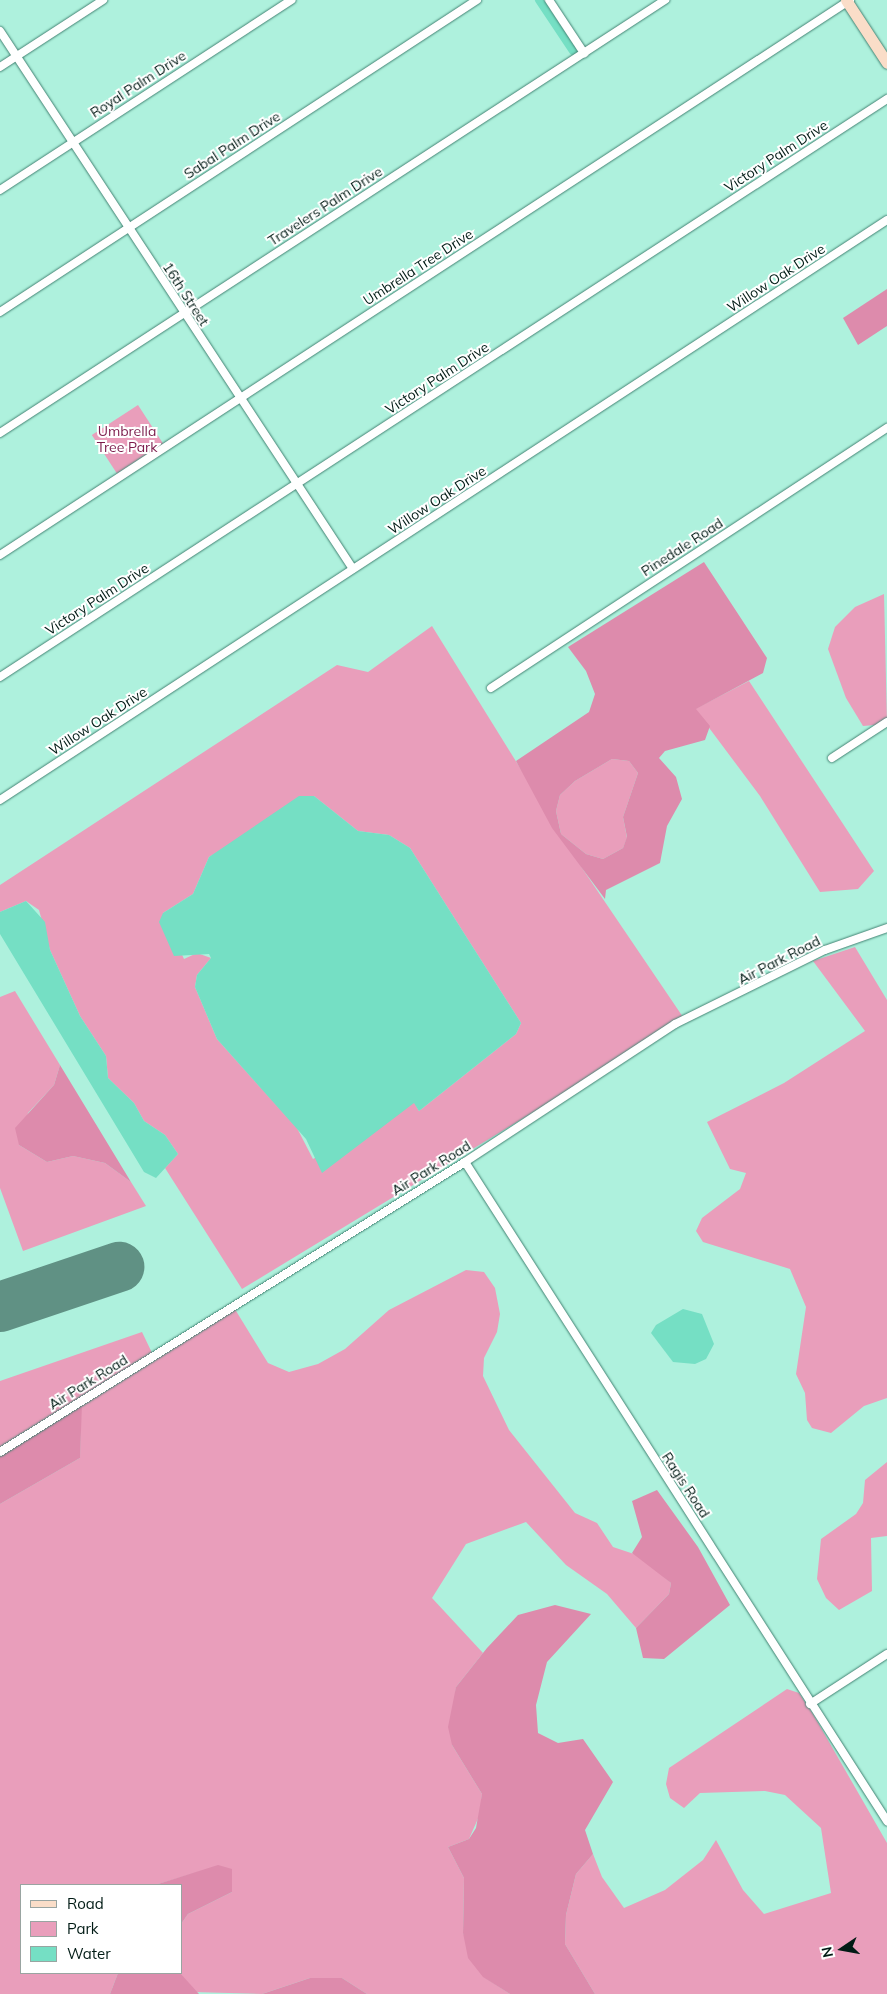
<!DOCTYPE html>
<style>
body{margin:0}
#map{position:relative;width:887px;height:1994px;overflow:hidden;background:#aef1dd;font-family:Mulish,sans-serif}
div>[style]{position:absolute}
.green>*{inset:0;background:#e99ebb;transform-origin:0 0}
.forest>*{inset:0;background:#dd8bac}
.water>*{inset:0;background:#75dfc4}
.canal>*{height:8px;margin:-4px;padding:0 4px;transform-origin:4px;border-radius:4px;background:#75dfc4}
.runway>*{height:50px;margin:-25px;padding:0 25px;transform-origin:25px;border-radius:25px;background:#609184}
.roads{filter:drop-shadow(0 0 1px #438373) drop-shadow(0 0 1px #438373)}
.street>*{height:8px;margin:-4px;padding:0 4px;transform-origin:4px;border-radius:4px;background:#fff}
.secondary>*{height:11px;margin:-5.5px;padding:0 5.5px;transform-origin:5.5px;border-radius:5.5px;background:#faddc8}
span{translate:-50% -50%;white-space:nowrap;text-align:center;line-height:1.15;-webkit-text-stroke:4px #fff;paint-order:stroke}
.street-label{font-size:14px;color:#011b15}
.park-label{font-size:14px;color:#7b1b4b}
.legend{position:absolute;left:20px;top:1884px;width:162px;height:90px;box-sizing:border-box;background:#fff;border:1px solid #99a4a1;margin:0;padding:6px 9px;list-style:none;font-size:15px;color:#011b15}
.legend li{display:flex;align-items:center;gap:10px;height:25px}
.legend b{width:25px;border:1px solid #99a4a1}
.north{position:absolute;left:817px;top:1924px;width:50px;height:50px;-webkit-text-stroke:4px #fff;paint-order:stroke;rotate:258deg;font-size:14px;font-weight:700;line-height:20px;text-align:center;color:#011b15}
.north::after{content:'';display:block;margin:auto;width:18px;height:22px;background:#011b15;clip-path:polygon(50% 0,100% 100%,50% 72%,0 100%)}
</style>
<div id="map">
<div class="green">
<div style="left:138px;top:405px;width:46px;height:55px;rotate:57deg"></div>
<div style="clip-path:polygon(884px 594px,887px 724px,863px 726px,846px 698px,828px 649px,835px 627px,855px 607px)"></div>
<div style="clip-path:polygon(evenodd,432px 626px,584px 871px,685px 1020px,242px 1289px,165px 1168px,178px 1154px,165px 1135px,144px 1121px,134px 1103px,108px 1078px,106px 1056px,80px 1016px,50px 950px,39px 910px,26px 901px,0 912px,0 885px,337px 665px,368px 672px,432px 626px,314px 796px,358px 831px,389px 835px,410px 848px,521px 1023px,516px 1034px,419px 1111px,414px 1102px,313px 1159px,297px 1128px,217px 1039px,195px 987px,197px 975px,211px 958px,197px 953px,184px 959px,163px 913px,193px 894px,209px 857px,314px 796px)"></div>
<div style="clip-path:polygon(749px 681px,874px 871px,858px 889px,820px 892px,760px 796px,695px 709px)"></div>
<div style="clip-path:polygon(612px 759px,629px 761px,638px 773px,623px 817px,627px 838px,623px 848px,603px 859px,586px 854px,561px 834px,556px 811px,560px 795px,575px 781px)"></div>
<div style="clip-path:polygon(855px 947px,887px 1000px,887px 1398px,864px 1406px,831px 1433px,812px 1428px,807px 1420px,805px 1393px,796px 1374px,806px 1307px,790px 1269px,703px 1242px,696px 1231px,702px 1218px,740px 1189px,746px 1173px,730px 1169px,707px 1122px,784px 1083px,865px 1031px,813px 961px)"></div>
<div style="clip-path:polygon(15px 991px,60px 1065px,54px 1085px,28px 1113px,19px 1145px,47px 1162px,73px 1156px,105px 1163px,131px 1182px,146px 1206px,23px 1251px,0 1188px,0 997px)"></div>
<div style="clip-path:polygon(466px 1270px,484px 1272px,495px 1288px,500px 1314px,497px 1332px,484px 1358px,483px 1376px,509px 1430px,575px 1513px,597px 1523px,613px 1547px,640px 1556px,671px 1583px,669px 1594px,636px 1628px,607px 1594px,566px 1565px,526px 1522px,466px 1544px,432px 1598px,483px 1653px,456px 1687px,452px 1745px,482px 1794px,480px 1814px,469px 1839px,448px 1847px,464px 1878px,463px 1933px,484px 1977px,510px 1994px,367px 1994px,342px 1978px,310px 1978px,262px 1994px,193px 1992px,180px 1973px,181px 1924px,188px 1914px,232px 1892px,218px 1866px,155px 1885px,21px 1885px,21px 1973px,118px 1973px,110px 1994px,0 1994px,0 1504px,80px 1458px,81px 1404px,0 1456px,0 1381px,142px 1332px,154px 1357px,233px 1306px,268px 1363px,289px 1372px,318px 1364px,345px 1349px,389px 1310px)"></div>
<div style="clip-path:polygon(887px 1462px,887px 1536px,871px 1538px,872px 1591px,839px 1610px,826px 1598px,817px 1579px,821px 1539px,856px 1514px,863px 1503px,865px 1480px)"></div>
<div style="clip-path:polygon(787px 1689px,799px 1693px,813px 1714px,887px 1843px,887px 1994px,595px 1994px,565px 1944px,566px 1915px,576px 1874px,593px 1854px,602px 1877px,624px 1908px,665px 1890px,703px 1860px,716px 1840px,743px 1890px,764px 1914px,831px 1893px,821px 1828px,785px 1795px,765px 1791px,700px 1793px,684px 1808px,670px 1798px,666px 1784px,669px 1768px)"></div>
</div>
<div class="forest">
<div style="clip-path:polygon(887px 289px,887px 326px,858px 345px,843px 318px)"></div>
<div style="clip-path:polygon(evenodd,704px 562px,767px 658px,763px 673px,696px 709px,710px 726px,705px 740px,665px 751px,659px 758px,676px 777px,682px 799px,667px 826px,660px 863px,606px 890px,605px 899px,552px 828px,516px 761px,589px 712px,595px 694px,586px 671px,568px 647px,704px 562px,612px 759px,629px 761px,638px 773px,623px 817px,627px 837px,623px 848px,603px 859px,586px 854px,561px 834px,556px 811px,560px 795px,575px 781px,612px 759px)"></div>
<div style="clip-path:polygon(60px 1065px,131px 1182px,105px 1163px,73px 1156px,47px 1162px,19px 1145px,15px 1128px,54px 1085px)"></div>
<div style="clip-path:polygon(82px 1404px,80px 1458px,0 1504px,0 1456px)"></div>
<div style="clip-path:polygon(657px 1490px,698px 1547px,730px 1605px,664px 1659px,643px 1658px,636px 1628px,669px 1594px,671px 1583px,632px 1553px,642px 1537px,632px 1501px)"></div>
<div style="clip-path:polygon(555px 1605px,591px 1614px,547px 1662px,536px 1705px,538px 1733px,558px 1743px,583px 1739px,613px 1782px,585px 1830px,593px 1854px,576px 1874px,566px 1915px,565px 1944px,595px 1994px,510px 1994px,483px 1977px,468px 1958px,463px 1933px,464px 1878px,448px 1847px,469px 1839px,476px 1828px,482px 1794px,452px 1745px,448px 1727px,456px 1687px,487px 1648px,518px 1615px)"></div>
<div style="clip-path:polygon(218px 1865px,232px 1869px,232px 1892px,188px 1914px,181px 1924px,181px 1885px,155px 1885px)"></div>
<div style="clip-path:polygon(118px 1973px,180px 1973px,199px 1994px,110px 1994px)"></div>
<div style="clip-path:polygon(310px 1978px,342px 1978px,367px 1994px,262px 1994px)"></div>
</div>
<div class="water">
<div style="clip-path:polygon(299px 796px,314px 796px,358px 831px,389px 835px,410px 848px,521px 1023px,516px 1034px,419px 1111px,414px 1103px,322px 1173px,306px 1139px,217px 1039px,195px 987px,197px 975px,211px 958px,209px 954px,174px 956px,159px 922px,163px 913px,193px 894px,209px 857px)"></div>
<div style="clip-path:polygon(26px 901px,45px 922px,50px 950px,80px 1016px,106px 1056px,108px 1078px,134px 1103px,144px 1121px,165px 1135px,178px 1154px,156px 1178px,144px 1172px,0 934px,0 912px)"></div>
<div style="clip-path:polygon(683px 1309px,702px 1314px,714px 1344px,706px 1359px,695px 1364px,673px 1362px,651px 1333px,656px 1325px)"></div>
</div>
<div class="canal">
<div style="left:539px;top:0;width:61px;rotate:56.3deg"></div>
</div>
<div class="runway">
<div style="left:0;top:1307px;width:126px;rotate:-18.6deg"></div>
</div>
<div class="roads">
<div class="street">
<div style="left:549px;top:0;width:64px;rotate:56.6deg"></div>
<div style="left:0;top:31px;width:643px;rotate:56.73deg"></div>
<div style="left:0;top:67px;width:123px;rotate:-33deg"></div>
<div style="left:0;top:190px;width:348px;rotate:-33.1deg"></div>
<div style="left:0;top:312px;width:570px;rotate:-33.19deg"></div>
<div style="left:0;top:433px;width:794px;rotate:-33.07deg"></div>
<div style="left:0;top:555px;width:1015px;rotate:-33.14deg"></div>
<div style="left:0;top:677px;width:1059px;rotate:-33.09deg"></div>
<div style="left:491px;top:688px;width:474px;rotate:-33.3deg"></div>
<div style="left:832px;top:758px;width:66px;rotate:-33.2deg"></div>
<div style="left:0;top:800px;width:1060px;rotate:-33.18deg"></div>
<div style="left:465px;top:1162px;width:783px;rotate:57.37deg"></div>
<div style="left:0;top:1452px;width:548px;rotate:-31.95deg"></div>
<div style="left:465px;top:1162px;width:251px;rotate:-33.3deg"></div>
<div style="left:675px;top:1024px;width:167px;rotate:-26.3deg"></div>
<div style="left:825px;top:950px;width:66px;rotate:-19.5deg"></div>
<div style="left:810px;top:1704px;width:92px;rotate:-33deg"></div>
</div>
<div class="secondary">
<div style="left:846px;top:0;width:75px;rotate:56.9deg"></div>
</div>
</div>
<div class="street-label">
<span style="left:138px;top:84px;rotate:-33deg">Royal Palm Drive</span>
<span style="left:232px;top:145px;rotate:-33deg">Sabal Palm Drive</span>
<span style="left:776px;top:156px;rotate:-33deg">Victory Palm Drive</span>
<span style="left:325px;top:206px;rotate:-33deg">Travelers Palm Drive</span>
<span style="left:418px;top:267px;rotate:-33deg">Umbrella Tree Drive</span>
<span style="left:776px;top:278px;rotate:-33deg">Willow Oak Drive</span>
<span style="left:186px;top:294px;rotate:57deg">16th Street</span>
<span style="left:437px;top:378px;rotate:-33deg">Victory Palm Drive</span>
<span style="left:437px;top:500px;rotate:-33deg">Willow Oak Drive</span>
<span style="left:682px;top:547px;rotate:-33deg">Pinedale Road</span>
<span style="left:97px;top:599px;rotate:-33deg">Victory Palm Drive</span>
<span style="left:98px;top:721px;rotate:-33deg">Willow Oak Drive</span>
<span style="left:779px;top:960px;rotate:-27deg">Air Park Road</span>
<span style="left:431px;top:1168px;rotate:-32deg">Air Park Road</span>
<span style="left:88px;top:1382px;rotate:-32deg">Air Park Road</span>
<span style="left:686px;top:1485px;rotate:57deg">Ragis Road</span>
</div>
<div class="park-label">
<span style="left:127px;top:439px">Umbrella<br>Tree Park</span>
</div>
<ul class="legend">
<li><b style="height:6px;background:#faddc8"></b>Road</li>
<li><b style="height:14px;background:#e99ebb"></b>Park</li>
<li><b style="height:14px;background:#75dfc4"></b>Water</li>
</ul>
<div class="north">N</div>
</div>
